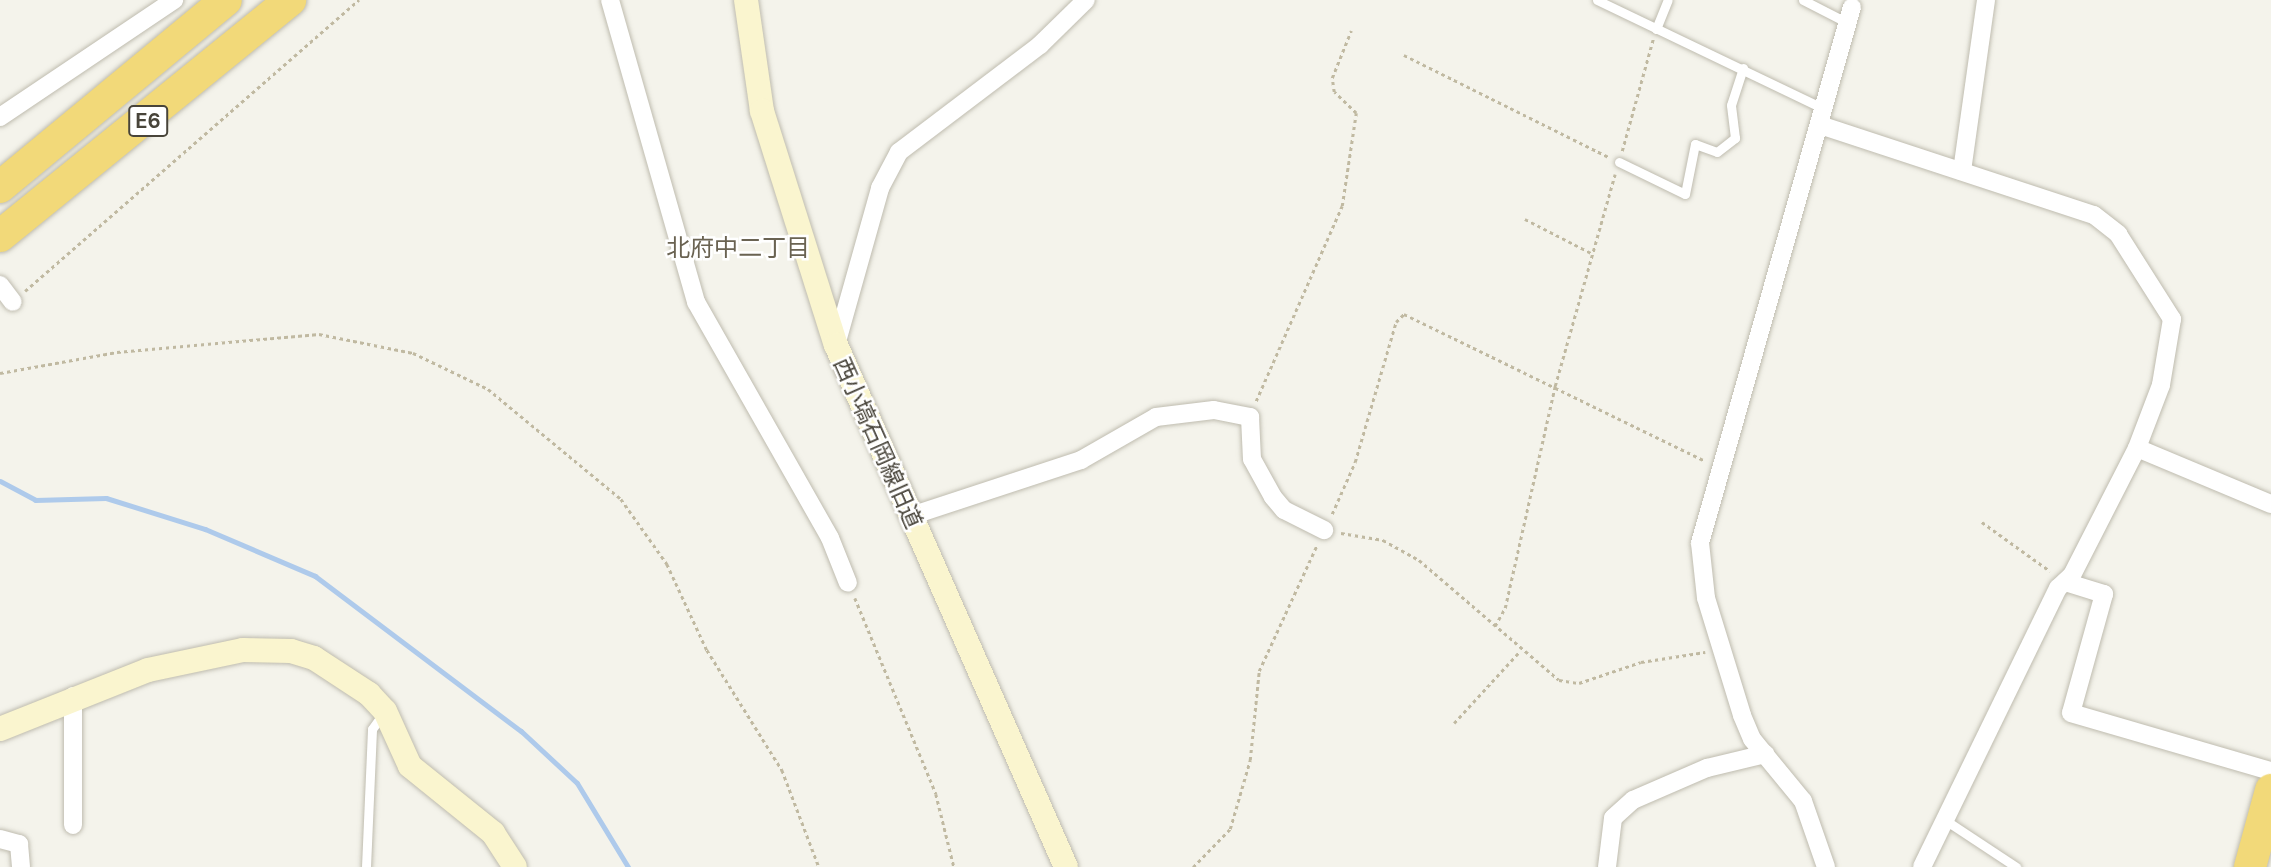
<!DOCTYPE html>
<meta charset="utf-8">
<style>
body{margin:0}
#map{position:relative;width:2271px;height:867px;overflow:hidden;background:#f4f3eb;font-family:"DM Sans","Noto Sans JP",sans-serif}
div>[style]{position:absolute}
.stream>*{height:5px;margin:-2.5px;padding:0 2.5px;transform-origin:2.5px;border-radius:2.5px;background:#aecaeb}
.path>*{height:2.5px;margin-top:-1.25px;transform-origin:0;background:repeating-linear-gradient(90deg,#c0b9a1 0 3.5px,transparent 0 7px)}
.roads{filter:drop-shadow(0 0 2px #bfbcaf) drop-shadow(0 0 2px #bfbcaf)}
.lane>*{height:9px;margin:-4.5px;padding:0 4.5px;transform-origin:4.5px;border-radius:4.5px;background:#fff}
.street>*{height:18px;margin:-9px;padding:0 9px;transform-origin:9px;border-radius:9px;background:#fff}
.secondary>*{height:24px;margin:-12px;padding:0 12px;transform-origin:12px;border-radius:12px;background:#faf5cf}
.highway>*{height:32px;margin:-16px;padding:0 16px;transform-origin:16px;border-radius:16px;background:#f2d979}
span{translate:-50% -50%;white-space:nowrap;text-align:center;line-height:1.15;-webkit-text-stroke:5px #fff;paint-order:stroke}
.shield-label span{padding:2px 5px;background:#fff;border:2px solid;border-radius:5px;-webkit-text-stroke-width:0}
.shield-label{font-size:21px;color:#48443a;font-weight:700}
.street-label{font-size:23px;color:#48443a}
.neighbourhood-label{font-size:24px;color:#6a6352}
</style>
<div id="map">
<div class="stream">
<div style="left:0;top:481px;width:40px;rotate:28deg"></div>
<div style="left:35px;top:500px;width:71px;rotate:-1.6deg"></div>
<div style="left:106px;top:498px;width:104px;rotate:17.4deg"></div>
<div style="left:205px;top:529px;width:120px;rotate:23.1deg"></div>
<div style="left:315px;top:576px;width:258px;rotate:37deg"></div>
<div style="left:521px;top:731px;width:76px;rotate:42.9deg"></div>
<div style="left:577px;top:783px;width:98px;rotate:58.7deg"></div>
</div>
<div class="path">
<div style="left:1404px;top:55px;width:229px;rotate:26.5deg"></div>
<div style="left:1622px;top:151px;width:116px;rotate:-74.5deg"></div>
<div style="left:1525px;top:219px;width:76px;rotate:27.2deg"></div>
<div style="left:25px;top:291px;width:443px;rotate:-41.1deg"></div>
<div style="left:0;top:373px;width:119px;rotate:-10.2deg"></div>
<div style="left:117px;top:352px;width:203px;rotate:-5.1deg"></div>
<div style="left:319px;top:334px;width:96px;rotate:11.4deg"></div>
<div style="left:413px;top:353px;width:83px;rotate:25.6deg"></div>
<div style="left:488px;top:389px;width:173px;rotate:39.6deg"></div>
<div style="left:621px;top:499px;width:80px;rotate:54.7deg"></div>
<div style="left:667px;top:564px;width:95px;rotate:65.1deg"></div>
<div style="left:707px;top:650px;width:142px;rotate:58deg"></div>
<div style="left:782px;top:770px;width:104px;rotate:69.1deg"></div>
<div style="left:1256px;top:401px;width:213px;rotate:-66.2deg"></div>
<div style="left:1342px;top:206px;width:94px;rotate:-81.4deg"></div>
<div style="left:1356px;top:113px;width:30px;rotate:-136deg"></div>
<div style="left:1334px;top:92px;width:14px;rotate:-98deg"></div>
<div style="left:1332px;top:78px;width:51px;rotate:-68deg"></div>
<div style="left:1332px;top:514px;width:57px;rotate:-66.1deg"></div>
<div style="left:1355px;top:462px;width:146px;rotate:-73.7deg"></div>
<div style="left:1396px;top:322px;width:11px;rotate:-45deg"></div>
<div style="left:1404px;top:314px;width:335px;rotate:26deg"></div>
<div style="left:1982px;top:522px;width:84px;rotate:35.8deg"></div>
<div style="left:1341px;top:533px;width:43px;rotate:9.5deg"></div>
<div style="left:1383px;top:540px;width:41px;rotate:29.1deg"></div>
<div style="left:1419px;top:560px;width:184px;rotate:40.6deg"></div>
<div style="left:1559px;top:680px;width:20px;rotate:9deg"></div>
<div style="left:1579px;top:683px;width:65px;rotate:-18.7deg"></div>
<div style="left:1641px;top:662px;width:65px;rotate:-8.9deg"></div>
<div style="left:855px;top:598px;width:212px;rotate:67.5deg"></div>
<div style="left:936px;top:794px;width:75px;rotate:76.1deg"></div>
<div style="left:1495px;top:626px;width:21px;rotate:-61deg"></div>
<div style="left:1505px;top:608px;width:228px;rotate:-77.3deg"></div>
<div style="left:1555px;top:386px;width:220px;rotate:-74.2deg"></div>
<div style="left:1454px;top:723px;width:98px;rotate:-47.5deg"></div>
<div style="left:1193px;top:867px;width:53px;rotate:-45.8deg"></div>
<div style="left:1230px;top:829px;width:72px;rotate:-73.8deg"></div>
<div style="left:1250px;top:760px;width:89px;rotate:-84.2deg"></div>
<div style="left:1259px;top:671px;width:139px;rotate:-65.3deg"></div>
</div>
<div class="roads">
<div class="lane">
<div style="left:1597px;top:0;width:253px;rotate:25.6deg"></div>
<div style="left:1803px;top:0;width:51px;rotate:27.1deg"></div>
<div style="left:1656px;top:29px;width:31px;rotate:-68deg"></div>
<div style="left:1619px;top:162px;width:73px;rotate:25.9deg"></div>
<div style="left:1685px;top:194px;width:51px;rotate:-78.7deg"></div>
<div style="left:1695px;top:144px;width:23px;rotate:20deg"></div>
<div style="left:1717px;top:152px;width:23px;rotate:-38deg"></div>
<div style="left:1735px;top:138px;width:33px;rotate:-97deg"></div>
<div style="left:1731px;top:105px;width:39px;rotate:-72deg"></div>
<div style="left:1942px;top:818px;width:89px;rotate:33.5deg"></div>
<div style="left:366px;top:867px;width:138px;rotate:-87.5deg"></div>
<div style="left:372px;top:729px;width:17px;rotate:-54deg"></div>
</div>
<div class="street">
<div style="left:610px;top:0;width:314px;rotate:74.1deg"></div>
<div style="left:696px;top:302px;width:271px;rotate:60.4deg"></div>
<div style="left:830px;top:538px;width:48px;rotate:68.2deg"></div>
<div style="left:0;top:117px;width:210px;rotate:-33.9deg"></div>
<div style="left:1820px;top:125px;width:288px;rotate:18.2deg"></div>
<div style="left:2094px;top:215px;width:31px;rotate:38deg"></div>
<div style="left:2118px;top:234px;width:101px;rotate:57.6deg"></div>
<div style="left:2172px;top:319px;width:67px;rotate:99.5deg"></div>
<div style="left:2161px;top:385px;width:67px;rotate:110.9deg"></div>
<div style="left:2137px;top:448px;width:143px;rotate:117.1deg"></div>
<div style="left:2072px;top:575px;width:19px;rotate:137deg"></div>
<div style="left:2058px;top:588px;width:310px;rotate:116deg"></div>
<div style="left:1962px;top:171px;width:173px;rotate:-82deg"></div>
<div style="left:0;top:285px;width:21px;rotate:53deg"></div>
<div style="left:836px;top:345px;width:163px;rotate:-74.3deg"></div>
<div style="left:880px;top:188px;width:41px;rotate:-62.2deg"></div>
<div style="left:899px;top:152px;width:177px;rotate:-37.2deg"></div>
<div style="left:1040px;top:45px;width:64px;rotate:-44.4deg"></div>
<div style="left:2137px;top:448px;width:145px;rotate:22.7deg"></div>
<div style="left:911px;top:516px;width:179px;rotate:-18.2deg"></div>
<div style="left:1081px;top:460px;width:86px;rotate:-29.8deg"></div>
<div style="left:1156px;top:417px;width:58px;rotate:-6.9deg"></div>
<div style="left:1214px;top:410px;width:37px;rotate:11deg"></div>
<div style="left:1250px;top:417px;width:42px;rotate:87.3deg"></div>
<div style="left:1252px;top:459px;width:43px;rotate:61.1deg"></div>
<div style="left:1273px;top:497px;width:17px;rotate:50deg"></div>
<div style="left:1284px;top:510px;width:45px;rotate:26.6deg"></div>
<div style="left:2065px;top:582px;width:41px;rotate:17.1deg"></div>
<div style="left:2104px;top:594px;width:123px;rotate:105.5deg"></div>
<div style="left:2071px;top:713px;width:208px;rotate:16.2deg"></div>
<div style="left:73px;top:696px;width:129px;rotate:90deg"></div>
<div style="left:0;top:839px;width:20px;rotate:15deg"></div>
<div style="left:19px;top:844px;width:23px;rotate:85deg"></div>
<div style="left:1607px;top:867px;width:49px;rotate:-83deg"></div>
<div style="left:1613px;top:818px;width:27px;rotate:-42deg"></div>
<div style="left:1633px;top:800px;width:81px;rotate:-23.4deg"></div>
<div style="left:1707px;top:768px;width:60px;rotate:-13.6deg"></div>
<div style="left:1826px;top:867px;width:70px;rotate:-109.2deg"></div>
<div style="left:1803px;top:801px;width:80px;rotate:-129.4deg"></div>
<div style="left:1752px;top:739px;width:26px;rotate:-113deg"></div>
<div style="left:1742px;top:715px;width:122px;rotate:-107.1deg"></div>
<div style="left:1706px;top:598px;width:55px;rotate:-96.2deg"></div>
<div style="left:1700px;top:543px;width:557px;rotate:-74.17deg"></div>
</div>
<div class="secondary">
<div style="left:746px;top:0;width:112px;rotate:81.8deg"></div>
<div style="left:762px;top:111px;width:245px;rotate:72.5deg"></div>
<div style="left:836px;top:345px;width:570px;rotate:66.22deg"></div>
<div style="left:0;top:729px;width:159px;rotate:-21.7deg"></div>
<div style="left:148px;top:670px;width:97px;rotate:-11.9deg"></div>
<div style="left:243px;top:650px;width:48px;rotate:1.2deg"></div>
<div style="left:291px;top:651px;width:24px;rotate:17deg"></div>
<div style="left:314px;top:658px;width:66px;rotate:33.2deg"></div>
<div style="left:369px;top:694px;width:23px;rotate:47deg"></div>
<div style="left:385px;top:711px;width:60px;rotate:65.6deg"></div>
<div style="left:410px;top:766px;width:107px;rotate:38.9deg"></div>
<div style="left:493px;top:833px;width:40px;rotate:57.1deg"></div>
</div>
<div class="highway">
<div style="left:0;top:187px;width:293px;rotate:-39.6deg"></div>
<div style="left:0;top:236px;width:374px;rotate:-39.1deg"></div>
<div style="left:2250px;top:867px;width:80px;rotate:-74.7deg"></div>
</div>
</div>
<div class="shield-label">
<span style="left:148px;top:121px">E6</span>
</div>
<div class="street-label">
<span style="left:878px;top:443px;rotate:66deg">西小塙石岡線旧道</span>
</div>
<div class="neighbourhood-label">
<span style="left:738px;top:248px">北府中二丁目</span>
</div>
</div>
